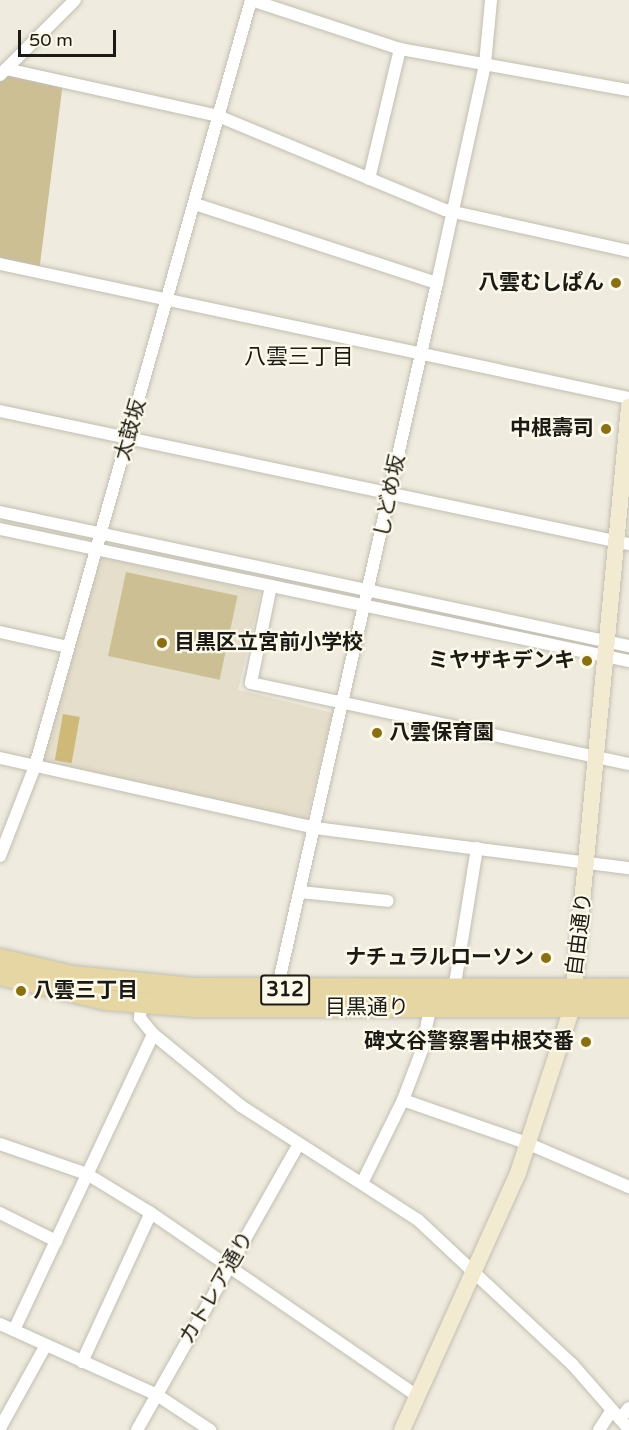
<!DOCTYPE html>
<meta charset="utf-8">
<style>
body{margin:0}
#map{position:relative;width:629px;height:1430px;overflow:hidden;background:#efebde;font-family:"Varela Round","Noto Sans JP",sans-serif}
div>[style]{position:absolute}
.built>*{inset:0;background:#e4deca}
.green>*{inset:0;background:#cdbf94;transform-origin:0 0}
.water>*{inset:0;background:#ceb978;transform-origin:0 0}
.roads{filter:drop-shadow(0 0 2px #c2beb2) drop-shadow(0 0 2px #c2beb2)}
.street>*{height:12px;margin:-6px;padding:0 6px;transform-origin:6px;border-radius:6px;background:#fff}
.secondary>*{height:16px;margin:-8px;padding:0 8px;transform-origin:8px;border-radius:8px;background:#f2ead1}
.primary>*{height:20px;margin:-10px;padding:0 10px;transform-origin:10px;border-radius:10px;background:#e5d6a4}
.dots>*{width:16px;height:16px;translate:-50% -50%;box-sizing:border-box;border:3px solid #fdf9eb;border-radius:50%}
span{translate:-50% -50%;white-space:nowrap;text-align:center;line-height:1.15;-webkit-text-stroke:4.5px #fdf9eb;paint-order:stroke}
.shield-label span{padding:2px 4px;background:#fdf9eb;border:2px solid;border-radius:4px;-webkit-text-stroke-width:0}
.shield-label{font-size:20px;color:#1b1a15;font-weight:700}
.poi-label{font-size:21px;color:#1b1a15;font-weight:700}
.right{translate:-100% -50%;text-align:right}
.left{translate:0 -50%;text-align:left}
.street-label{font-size:21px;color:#1b1a15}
.neighbourhood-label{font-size:22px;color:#1b1a15}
.scale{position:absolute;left:18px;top:30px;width:98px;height:27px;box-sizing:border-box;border:3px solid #1b1a15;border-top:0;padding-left:8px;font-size:18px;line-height:21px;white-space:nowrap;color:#1b1a15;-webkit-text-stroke:4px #fdf9eb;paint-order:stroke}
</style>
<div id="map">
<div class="built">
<div style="clip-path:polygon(101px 557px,258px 591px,260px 595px,238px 690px,333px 713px,306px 820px,40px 762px)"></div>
</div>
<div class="green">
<div style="clip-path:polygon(6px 69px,63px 82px,39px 272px,0 264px,0 75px)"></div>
<div style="left:126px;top:572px;width:114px;height:86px;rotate:12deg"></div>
</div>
<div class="water">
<div style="left:63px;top:714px;width:17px;height:47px;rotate:10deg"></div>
</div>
<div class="roads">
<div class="street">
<div style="left:251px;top:0;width:157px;rotate:18.2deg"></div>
<div style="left:6px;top:69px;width:217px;rotate:12.5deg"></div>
<div style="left:218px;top:116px;width:246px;rotate:22.5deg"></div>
<div style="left:445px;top:210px;width:189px;rotate:12.6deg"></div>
<div style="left:0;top:75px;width:106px;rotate:-45deg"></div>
<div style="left:369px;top:179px;width:134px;rotate:-76.6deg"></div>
<div style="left:400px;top:49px;width:233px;rotate:10.2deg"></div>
<div style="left:195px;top:204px;width:255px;rotate:18.1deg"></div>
<div style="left:0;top:264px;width:643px;rotate:12.03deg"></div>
<div style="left:0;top:411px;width:643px;rotate:11.94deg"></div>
<div style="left:0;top:512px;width:643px;rotate:12.03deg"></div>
<div style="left:0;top:529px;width:643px;rotate:11.85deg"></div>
<div style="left:271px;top:586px;width:99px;rotate:101.7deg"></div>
<div style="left:251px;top:683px;width:387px;rotate:12.1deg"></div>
<div style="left:0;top:632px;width:70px;rotate:12.4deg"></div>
<div style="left:0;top:758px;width:323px;rotate:12.5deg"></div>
<div style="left:315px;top:828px;width:317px;rotate:7.3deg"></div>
<div style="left:0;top:856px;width:97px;rotate:-68.7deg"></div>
<div style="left:35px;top:766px;width:796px;rotate:-74.25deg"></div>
<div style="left:300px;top:892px;width:88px;rotate:5.8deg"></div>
<div style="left:277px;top:990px;width:725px;rotate:-77.25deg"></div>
<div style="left:437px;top:283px;width:224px;rotate:-77.6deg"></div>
<div style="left:485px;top:64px;width:64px;rotate:-84.6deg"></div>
<div style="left:454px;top:990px;width:144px;rotate:-80.8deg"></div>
<div style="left:141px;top:1004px;width:14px;rotate:94deg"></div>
<div style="left:140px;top:1018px;width:21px;rotate:51deg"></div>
<div style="left:153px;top:1034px;width:114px;rotate:39.3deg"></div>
<div style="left:241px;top:1106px;width:211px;rotate:32.8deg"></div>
<div style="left:418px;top:1220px;width:211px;rotate:43.1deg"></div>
<div style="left:572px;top:1364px;width:86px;rotate:48.8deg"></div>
<div style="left:403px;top:1100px;width:133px;rotate:19.2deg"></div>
<div style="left:529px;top:1144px;width:109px;rotate:23.3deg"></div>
<div style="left:0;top:1144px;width:92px;rotate:19deg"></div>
<div style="left:87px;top:1174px;width:75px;rotate:31.4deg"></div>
<div style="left:151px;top:1213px;width:323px;rotate:34.5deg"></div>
<div style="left:362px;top:1183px;width:93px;rotate:-63.7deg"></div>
<div style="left:403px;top:1100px;width:53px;rotate:-69.2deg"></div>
<div style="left:422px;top:1050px;width:43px;rotate:-79.2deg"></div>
<div style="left:0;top:1213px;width:63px;rotate:26.6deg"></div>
<div style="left:0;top:1324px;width:172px;rotate:24.3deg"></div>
<div style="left:157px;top:1395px;width:64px;rotate:33.4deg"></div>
<div style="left:14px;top:1330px;width:327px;rotate:-64.8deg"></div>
<div style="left:82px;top:1362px;width:164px;rotate:-65.2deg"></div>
<div style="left:620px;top:1419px;width:14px;rotate:-51deg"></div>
<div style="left:0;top:1428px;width:95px;rotate:-61deg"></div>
<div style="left:137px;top:1430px;width:327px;rotate:-60.5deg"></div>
<div style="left:599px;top:1430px;width:24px;rotate:-57deg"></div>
</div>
<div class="secondary">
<div style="left:402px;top:1430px;width:282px;rotate:-65.7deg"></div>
<div style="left:518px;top:1173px;width:174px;rotate:-71.9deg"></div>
<div style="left:572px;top:1008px;width:604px;rotate:-84.58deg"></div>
</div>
<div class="primary">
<div style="left:0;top:959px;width:74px;rotate:13.3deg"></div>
<div style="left:72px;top:976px;width:124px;rotate:5.6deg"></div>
<div style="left:195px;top:988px;width:434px;rotate:0.1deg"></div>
<div style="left:0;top:975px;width:109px;rotate:13.3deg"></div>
<div style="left:106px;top:1000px;width:89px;rotate:4.5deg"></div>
<div style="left:195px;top:1007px;width:434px"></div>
</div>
</div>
<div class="dots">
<div style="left:616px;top:283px;background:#897012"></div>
<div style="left:606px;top:429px;background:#897012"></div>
<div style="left:162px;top:643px;background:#897012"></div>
<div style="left:587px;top:661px;background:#897012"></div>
<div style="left:377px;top:733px;background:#897012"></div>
<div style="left:546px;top:958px;background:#897012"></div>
<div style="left:21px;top:991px;background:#897012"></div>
<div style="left:586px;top:1042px;background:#897012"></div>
</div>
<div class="shield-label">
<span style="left:285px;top:990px">312</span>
</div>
<div class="poi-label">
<span class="right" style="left:604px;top:283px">八雲むしぱん</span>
<span class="right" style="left:594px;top:429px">中根壽司</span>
<span class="left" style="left:174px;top:643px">目黒区立宮前小学校</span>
<span class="right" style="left:575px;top:661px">ミヤザキデンキ</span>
<span class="left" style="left:389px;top:733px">八雲保育園</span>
<span class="right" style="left:534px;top:958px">ナチュラルローソン</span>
<span class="left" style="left:33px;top:991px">八雲三丁目</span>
<span class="right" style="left:574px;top:1042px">碑文谷警察署中根交番</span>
</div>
<div class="street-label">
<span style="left:131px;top:430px;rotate:-74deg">太鼓坂</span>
<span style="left:390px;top:496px;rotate:-78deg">しどめ坂</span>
<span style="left:580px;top:934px;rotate:-83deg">自由通り</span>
<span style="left:367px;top:1008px">目黒通り</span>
<span style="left:217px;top:1288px;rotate:-60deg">カトレア通り</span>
</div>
<div class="neighbourhood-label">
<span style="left:299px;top:358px">八雲三丁目</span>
</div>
<div class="scale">50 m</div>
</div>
